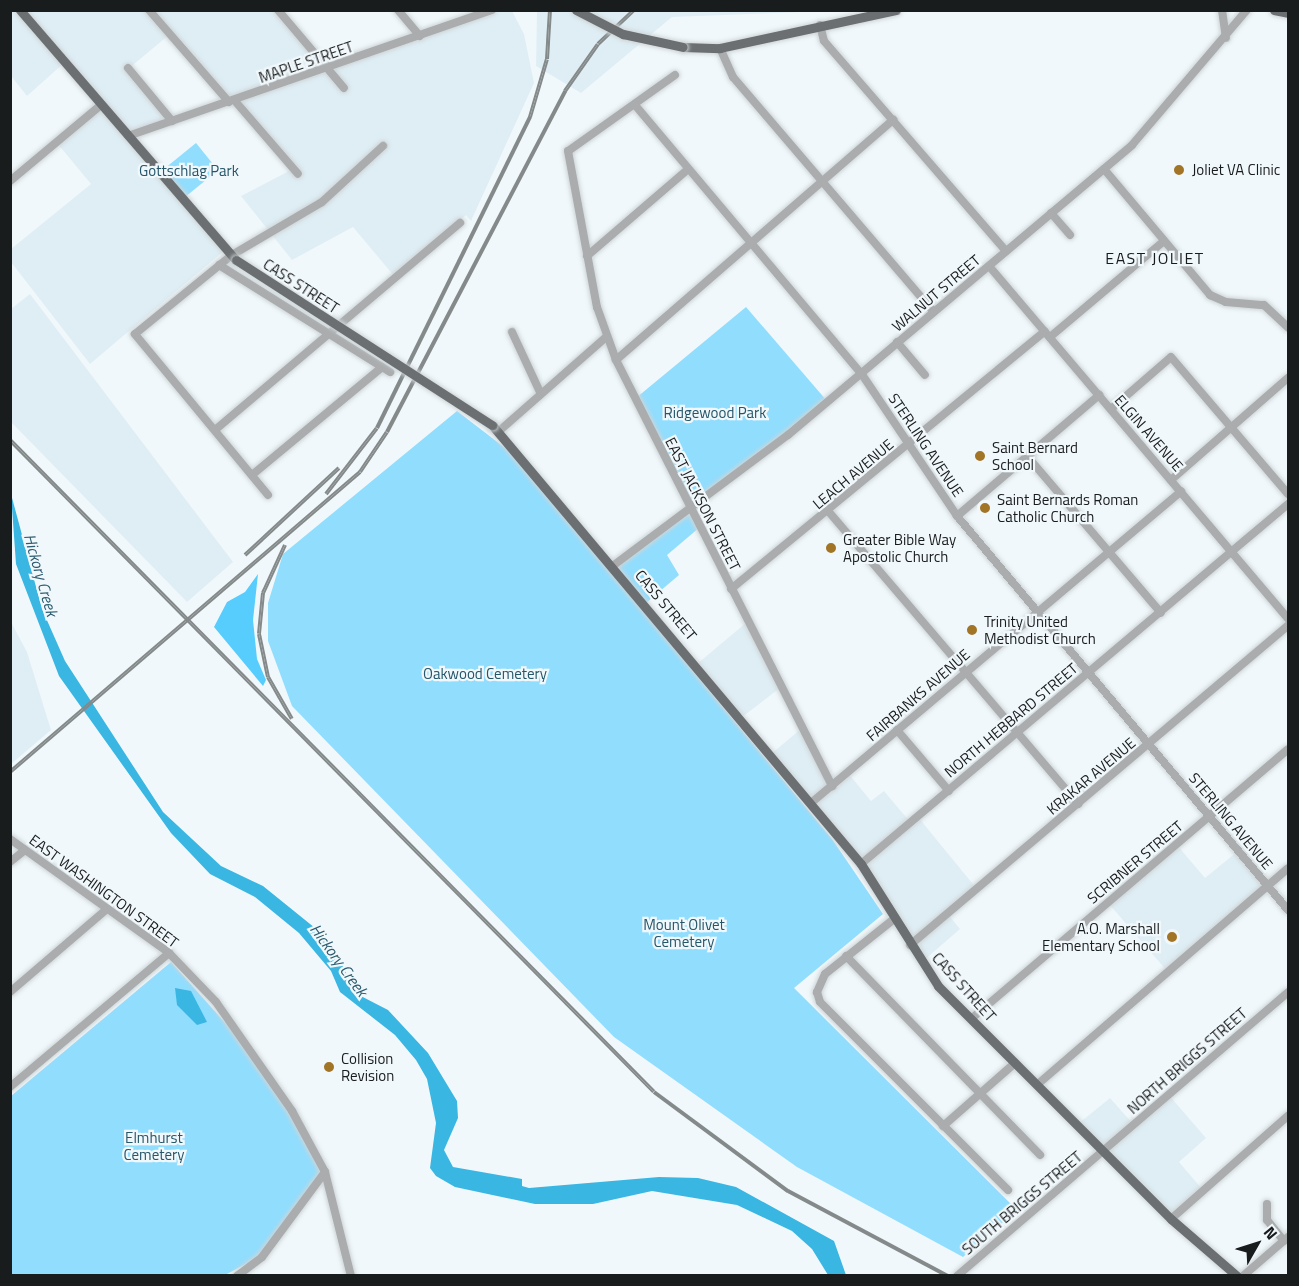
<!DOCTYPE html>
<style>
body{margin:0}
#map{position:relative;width:1299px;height:1286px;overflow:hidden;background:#f1f8fb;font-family:"Titillium Web",sans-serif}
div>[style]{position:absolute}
.built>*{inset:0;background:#dfeef5}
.green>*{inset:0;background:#91ddfe;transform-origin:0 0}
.forest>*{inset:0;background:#56cdfc}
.water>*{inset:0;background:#3ab6e3}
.roads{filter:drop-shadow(0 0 2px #ced5d7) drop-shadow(0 0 2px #ced5d7)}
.minor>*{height:8px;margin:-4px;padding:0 4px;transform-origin:4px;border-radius:4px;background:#aaacae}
.major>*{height:9px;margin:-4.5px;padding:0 4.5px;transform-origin:4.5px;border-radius:4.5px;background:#6b6f72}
.rail>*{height:4px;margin-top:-2px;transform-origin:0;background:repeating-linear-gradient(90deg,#f1f8fb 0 4.5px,#84898a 0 9px);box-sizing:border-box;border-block:2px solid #84898a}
.bridges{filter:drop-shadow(0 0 2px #ced5d7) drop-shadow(0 0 2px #ced5d7)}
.major-bridge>*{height:9px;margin:-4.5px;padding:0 4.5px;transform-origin:4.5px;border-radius:4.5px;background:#6b6f72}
.dots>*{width:16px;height:16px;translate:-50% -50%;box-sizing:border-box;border:3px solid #f1f8fb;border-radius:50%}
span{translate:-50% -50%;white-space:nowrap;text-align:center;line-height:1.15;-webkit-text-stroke:4.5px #f1f8fb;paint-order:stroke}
.street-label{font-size:15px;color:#191c1d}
.poi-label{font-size:15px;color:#191c1d}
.left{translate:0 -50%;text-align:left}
.right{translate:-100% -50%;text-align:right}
.park-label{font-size:15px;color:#25566a}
.neighbourhood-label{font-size:16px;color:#191c1d;letter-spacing:1.5px}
.water-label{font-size:16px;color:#2b5b6f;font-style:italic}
.frame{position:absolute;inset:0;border:12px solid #191c1d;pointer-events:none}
.north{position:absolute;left:1227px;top:1214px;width:60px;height:60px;-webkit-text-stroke:4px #f1f8fb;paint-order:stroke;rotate:51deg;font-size:16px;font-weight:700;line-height:24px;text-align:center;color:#191c1d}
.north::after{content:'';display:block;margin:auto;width:21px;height:27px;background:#191c1d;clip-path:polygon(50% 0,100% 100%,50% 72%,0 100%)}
</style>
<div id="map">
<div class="built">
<div style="clip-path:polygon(10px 11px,20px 11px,64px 63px,27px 96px,11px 76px)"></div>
<div style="clip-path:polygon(21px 11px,148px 11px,169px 35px,128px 69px,171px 120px,128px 135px)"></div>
<div style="clip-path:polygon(149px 11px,277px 11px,326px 69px,497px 11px,512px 11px,524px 34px,534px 83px,471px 221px,466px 215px,394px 276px,353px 227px,292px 260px,241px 196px,291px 170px)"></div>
<div style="clip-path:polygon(537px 11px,831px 11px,672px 17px,581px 93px,536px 66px)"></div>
<div style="clip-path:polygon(101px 106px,225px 250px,90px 364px,11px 262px,11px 249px,91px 184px,57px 143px)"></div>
<div style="clip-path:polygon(30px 294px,233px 562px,187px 602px,11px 422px,11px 309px)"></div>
<div style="clip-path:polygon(11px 622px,27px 652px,51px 730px,11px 764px)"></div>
<div style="clip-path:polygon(747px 622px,781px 687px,741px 718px,697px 664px)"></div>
<div style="clip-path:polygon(802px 728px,831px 787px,848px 773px,871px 801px,884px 791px,911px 823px,918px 817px,977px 889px,947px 913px,960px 929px,922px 962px,861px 862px,771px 754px)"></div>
<div style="clip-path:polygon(1177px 845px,1205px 878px,1238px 851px,1267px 886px,1167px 971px,1109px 904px)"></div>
<div style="clip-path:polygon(1168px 1094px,1206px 1138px,1179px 1162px,1203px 1190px,1172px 1219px,1078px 1124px,1110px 1098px,1134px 1125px)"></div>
</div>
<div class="green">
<div style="left:196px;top:143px;width:35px;height:46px;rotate:51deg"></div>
<div style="clip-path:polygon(746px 307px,827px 401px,690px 506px,636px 398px)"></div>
<div style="clip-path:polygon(457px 411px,513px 454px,832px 839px,883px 914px,794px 988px,1017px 1210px,963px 1257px,797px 1167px,614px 1037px,292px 706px,268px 641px,268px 603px,283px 554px)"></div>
<div style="clip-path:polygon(690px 507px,700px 527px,667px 555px,679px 575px,646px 603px,615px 565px)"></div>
<div style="clip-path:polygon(171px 962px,228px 1026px,290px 1112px,323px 1171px,261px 1256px,225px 1275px,11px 1276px,11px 1096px)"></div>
</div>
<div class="forest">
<div style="clip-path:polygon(258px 574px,253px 620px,257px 659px,266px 680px,263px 686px,214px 627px,227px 602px,245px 592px)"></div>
</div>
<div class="water">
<div style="clip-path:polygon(11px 494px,42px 609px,65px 661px,163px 812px,221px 866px,263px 886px,315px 928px,339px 958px,355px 993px,388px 1010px,428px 1053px,457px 1101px,458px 1118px,444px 1150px,453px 1167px,522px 1179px,522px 1186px,529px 1188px,659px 1177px,698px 1178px,736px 1187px,834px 1241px,846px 1275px,828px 1275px,812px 1249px,792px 1231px,737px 1205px,652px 1191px,593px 1204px,535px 1204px,455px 1187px,436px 1176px,430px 1168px,436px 1123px,427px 1079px,416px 1060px,395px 1035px,340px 992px,331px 971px,299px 933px,255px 897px,210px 874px,171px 833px,59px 676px,16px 564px)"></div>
<div style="clip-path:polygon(175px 988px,191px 991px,207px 1022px,197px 1025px,177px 1005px)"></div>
</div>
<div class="roads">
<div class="minor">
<div style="left:149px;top:10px;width:122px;rotate:49deg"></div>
<div style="left:278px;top:10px;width:102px;rotate:49.8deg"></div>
<div style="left:398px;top:10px;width:34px;rotate:50deg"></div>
<div style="left:1222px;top:10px;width:28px;rotate:82deg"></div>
<div style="left:820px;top:25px;width:16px;rotate:76deg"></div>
<div style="left:824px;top:41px;width:278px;rotate:49.1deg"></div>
<div style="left:720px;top:48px;width:32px;rotate:66deg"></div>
<div style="left:733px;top:77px;width:309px;rotate:49.5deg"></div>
<div style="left:128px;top:68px;width:69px;rotate:50.3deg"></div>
<div style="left:675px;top:75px;width:131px;rotate:144.6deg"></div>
<div style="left:568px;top:151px;width:159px;rotate:79.5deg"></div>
<div style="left:597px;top:307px;width:56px;rotate:70.3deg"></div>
<div style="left:616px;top:360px;width:478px;rotate:63.1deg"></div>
<div style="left:235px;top:101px;width:96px;rotate:49.2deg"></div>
<div style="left:635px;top:105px;width:351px;rotate:49.9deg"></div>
<div style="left:861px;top:373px;width:172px;rotate:56.1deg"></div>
<div style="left:957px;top:516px;width:515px;rotate:49.97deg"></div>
<div style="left:128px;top:136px;width:385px;rotate:-19.1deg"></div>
<div style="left:1104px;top:169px;width:165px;rotate:49.9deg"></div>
<div style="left:1210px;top:295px;width:17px;rotate:24deg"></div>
<div style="left:1226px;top:302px;width:38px;rotate:5deg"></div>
<div style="left:1264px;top:305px;width:33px;rotate:43deg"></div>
<div style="left:10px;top:181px;width:119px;rotate:-39.9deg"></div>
<div style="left:1051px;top:213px;width:29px;rotate:49deg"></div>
<div style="left:587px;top:256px;width:132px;rotate:-40.7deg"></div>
<div style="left:219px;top:265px;width:202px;rotate:32deg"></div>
<div style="left:989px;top:266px;width:462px;rotate:49.7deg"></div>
<div style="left:512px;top:332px;width:66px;rotate:65deg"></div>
<div style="left:1050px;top:337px;width:149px;rotate:-40.1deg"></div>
<div style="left:897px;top:342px;width:43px;rotate:49.7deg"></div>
<div style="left:616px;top:360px;width:367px;rotate:-40.9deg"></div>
<div style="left:1111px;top:409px;width:79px;rotate:-40.9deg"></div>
<div style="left:1171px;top:357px;width:180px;rotate:49.5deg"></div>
<div style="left:215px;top:430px;width:321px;rotate:-40.2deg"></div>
<div style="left:499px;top:431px;width:142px;rotate:-41.3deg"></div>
<div style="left:1027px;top:456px;width:206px;rotate:49.5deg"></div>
<div style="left:252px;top:475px;width:169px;rotate:-39.7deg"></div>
<div style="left:1171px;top:480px;width:155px;rotate:-41.1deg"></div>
<div style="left:268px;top:495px;width:209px;rotate:-129.6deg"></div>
<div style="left:135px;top:334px;width:125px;rotate:-39.2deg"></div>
<div style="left:232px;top:255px;width:104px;rotate:-30.5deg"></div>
<div style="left:322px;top:202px;width:83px;rotate:-42.6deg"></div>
<div style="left:829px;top:512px;width:384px;rotate:49.5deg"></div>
<div style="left:957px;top:516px;width:187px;rotate:-40.4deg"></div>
<div style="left:614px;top:565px;width:217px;rotate:-36.8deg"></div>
<div style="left:788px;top:435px;width:450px;rotate:-40.1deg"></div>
<div style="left:1132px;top:145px;width:177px;rotate:-49.6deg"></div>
<div style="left:731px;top:589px;width:406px;rotate:-39.4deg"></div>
<div style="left:897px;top:730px;width:80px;rotate:49.6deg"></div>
<div style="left:811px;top:803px;width:484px;rotate:-40.1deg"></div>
<div style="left:10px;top:839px;width:196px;rotate:35.6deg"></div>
<div style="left:169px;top:953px;width:68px;rotate:46.2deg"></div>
<div style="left:216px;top:1002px;width:133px;rotate:55.1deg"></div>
<div style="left:292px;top:1111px;width:69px;rotate:61.6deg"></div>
<div style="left:325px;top:1172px;width:107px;rotate:76deg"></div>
<div style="left:10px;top:862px;width:19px;rotate:-39deg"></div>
<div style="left:861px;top:864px;width:559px;rotate:-40.13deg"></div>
<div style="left:894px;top:919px;width:88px;rotate:141.4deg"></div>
<div style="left:825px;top:974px;width:20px;rotate:114deg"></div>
<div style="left:817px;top:992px;width:10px;rotate:73deg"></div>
<div style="left:820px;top:1002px;width:266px;rotate:45deg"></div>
<div style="left:910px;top:945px;width:495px;rotate:-40.2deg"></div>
<div style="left:846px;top:956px;width:278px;rotate:45.7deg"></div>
<div style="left:10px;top:992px;width:128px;rotate:-40.6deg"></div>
<div style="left:971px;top:1019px;width:416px;rotate:-40.4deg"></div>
<div style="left:1038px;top:1084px;width:330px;rotate:-40.8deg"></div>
<div style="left:10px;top:1087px;width:208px;rotate:-40.1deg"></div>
<div style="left:943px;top:1126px;width:96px;rotate:-41.2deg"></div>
<div style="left:1267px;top:1204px;width:16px;rotate:90deg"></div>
<div style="left:1267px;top:1220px;width:27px;rotate:51deg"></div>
<div style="left:1171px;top:1219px;width:156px;rotate:-41.4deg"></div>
<div style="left:237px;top:1276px;width:31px;rotate:-37deg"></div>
<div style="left:262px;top:1257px;width:106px;rotate:-53.5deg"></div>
<div style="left:957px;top:1276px;width:436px;rotate:-40.6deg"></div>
<div style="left:1243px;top:1276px;width:60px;rotate:-40.9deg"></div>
</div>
<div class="major">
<div style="left:20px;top:10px;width:330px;rotate:49.2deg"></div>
<div style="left:1274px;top:10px;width:14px;rotate:12deg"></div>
<div style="left:683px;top:47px;width:37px;rotate:2deg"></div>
<div style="left:720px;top:48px;width:180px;rotate:-12.2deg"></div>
<div style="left:492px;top:425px;width:573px;rotate:49.95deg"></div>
<div style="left:861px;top:864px;width:144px;rotate:57.7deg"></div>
<div style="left:938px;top:986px;width:330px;rotate:45deg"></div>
<div style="left:1171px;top:1219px;width:87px;rotate:40.8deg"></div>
</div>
</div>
<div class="rail">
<div style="left:10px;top:440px;width:916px;rotate:45.35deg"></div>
<div style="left:654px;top:1092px;width:167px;rotate:36.5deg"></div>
<div style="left:788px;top:1191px;width:181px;rotate:28deg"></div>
<div style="left:326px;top:494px;width:83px;rotate:-52.3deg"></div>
<div style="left:377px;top:428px;width:347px;rotate:-63.8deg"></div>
<div style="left:530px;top:117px;width:60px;rotate:-73.7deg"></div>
<div style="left:547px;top:59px;width:49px;rotate:-86.5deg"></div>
<div style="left:285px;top:545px;width:53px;rotate:114.6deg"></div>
<div style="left:263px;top:593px;width:41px;rotate:95.6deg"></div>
<div style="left:259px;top:634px;width:44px;rotate:78.2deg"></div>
<div style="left:268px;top:677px;width:48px;rotate:60.3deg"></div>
<div style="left:245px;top:555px;width:128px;rotate:-42.8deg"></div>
<div style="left:10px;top:772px;width:461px;rotate:-40.6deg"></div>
<div style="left:360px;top:472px;width:48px;rotate:-56deg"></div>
<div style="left:387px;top:432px;width:385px;rotate:-62.4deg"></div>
<div style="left:565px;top:91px;width:57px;rotate:-54.9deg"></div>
<div style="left:598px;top:44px;width:50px;rotate:-43.4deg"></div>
</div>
<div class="bridges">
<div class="major-bridge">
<div style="left:576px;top:10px;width:53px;rotate:27.1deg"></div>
<div style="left:623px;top:34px;width:61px;rotate:12.2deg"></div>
<div style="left:236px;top:260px;width:305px;rotate:32.8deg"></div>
</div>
</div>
<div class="dots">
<div style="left:1179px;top:170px;background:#a17426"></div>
<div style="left:980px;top:456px;background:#a17426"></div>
<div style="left:985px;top:508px;background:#a17426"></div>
<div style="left:831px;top:548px;background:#a17426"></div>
<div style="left:972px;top:630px;background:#a17426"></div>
<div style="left:1172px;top:937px;background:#a17426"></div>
<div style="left:329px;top:1067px;background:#a17426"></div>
</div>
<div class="street-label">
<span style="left:306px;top:62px;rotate:-19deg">MAPLE STREET</span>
<span style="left:301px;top:286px;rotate:33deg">CASS STREET</span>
<span style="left:936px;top:293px;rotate:-40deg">WALNUT STREET</span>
<span style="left:1149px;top:433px;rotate:49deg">ELGIN AVENUE</span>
<span style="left:926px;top:445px;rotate:56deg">STERLING AVENUE</span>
<span style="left:853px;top:474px;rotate:-40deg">LEACH AVENUE</span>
<span style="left:703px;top:504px;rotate:63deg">EAST JACKSON STREET</span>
<span style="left:666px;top:605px;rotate:50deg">CASS STREET</span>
<span style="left:918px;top:695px;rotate:-41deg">FAIRBANKS AVENUE</span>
<span style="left:1011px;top:720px;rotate:-40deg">NORTH HEBBARD STREET</span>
<span style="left:1091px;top:776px;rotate:-40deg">KRAKAR AVENUE</span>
<span style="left:1231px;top:821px;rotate:50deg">STERLING AVENUE</span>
<span style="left:1135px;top:862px;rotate:-40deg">SCRIBNER STREET</span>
<span style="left:104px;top:891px;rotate:36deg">EAST WASHINGTON STREET</span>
<span style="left:964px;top:987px;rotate:48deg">CASS STREET</span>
<span style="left:1187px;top:1061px;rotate:-41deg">NORTH BRIGGS STREET</span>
<span style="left:1022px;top:1203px;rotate:-40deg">SOUTH BRIGGS STREET</span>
</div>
<div class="poi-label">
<span class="left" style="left:1192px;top:170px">Joliet VA Clinic</span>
<span class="left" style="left:992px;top:456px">Saint Bernard<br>School</span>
<span class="left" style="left:997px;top:508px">Saint Bernards Roman<br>Catholic Church</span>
<span class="left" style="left:843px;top:548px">Greater Bible Way<br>Apostolic Church</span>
<span class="left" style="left:984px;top:630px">Trinity United<br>Methodist Church</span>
<span class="right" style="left:1160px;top:937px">A.O. Marshall<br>Elementary School</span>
<span class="left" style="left:341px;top:1067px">Collision<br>Revision</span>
</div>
<div class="park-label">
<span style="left:189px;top:171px">Gottschlag Park</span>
<span style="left:715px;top:413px">Ridgewood Park</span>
<span style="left:485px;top:674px">Oakwood Cemetery</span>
<span style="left:684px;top:933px">Mount Olivet<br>Cemetery</span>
<span style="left:154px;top:1146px">Elmhurst<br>Cemetery</span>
</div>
<div class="neighbourhood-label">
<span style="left:1155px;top:258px">EAST JOLIET</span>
</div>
<div class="water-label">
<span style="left:41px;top:575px;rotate:74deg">Hickory Creek</span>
<span style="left:339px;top:960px;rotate:54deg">Hickory Creek</span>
</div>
<div class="frame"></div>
<div class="north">N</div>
</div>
